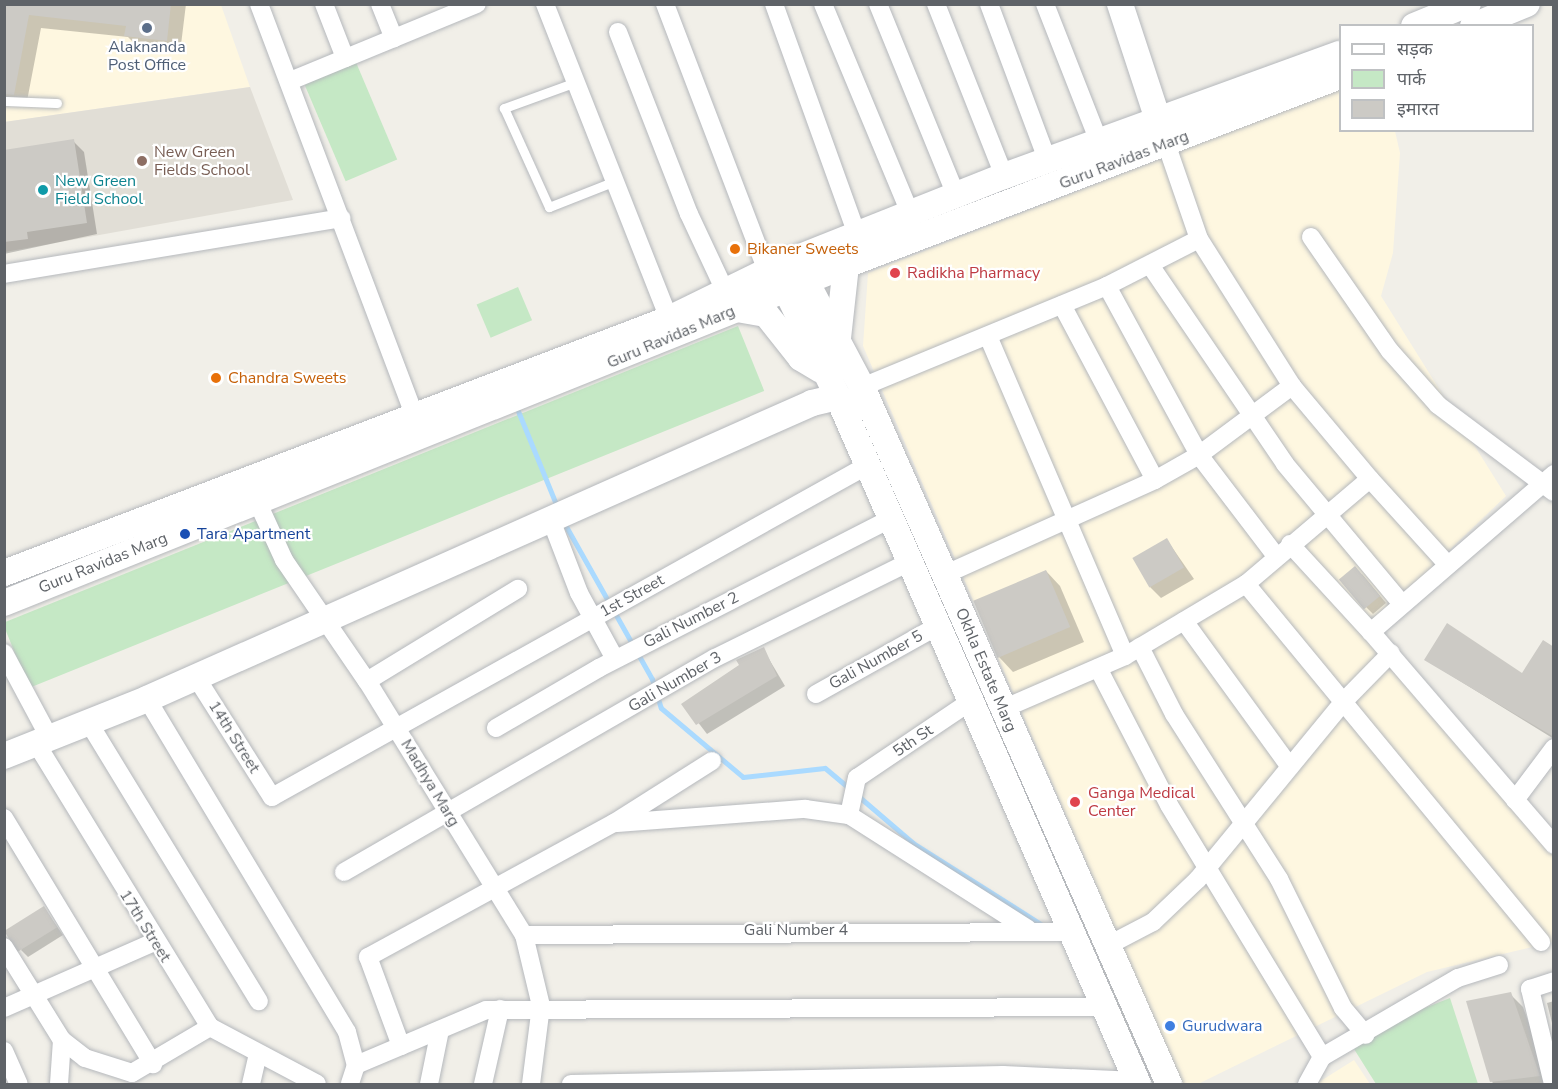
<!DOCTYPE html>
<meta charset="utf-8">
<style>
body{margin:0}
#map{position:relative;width:1558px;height:1089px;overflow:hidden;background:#f1efe8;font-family:"Nunito Sans","Noto Sans Devanagari",sans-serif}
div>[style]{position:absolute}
.commercial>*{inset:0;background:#fef7e0}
.education>*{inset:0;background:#e1ded6}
.green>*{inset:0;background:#c5e8c5;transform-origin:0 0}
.shadow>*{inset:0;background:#0003}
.stream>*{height:5px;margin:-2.5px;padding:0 2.5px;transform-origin:2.5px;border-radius:2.5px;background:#aadaff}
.building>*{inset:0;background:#cccac5;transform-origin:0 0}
.roads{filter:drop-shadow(0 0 2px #b5b8bc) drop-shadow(0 0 2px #b5b8bc)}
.lane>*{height:9px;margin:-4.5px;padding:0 4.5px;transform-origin:4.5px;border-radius:4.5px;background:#fff}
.street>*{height:18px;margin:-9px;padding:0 9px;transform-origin:9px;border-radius:9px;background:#fff}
.secondary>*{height:26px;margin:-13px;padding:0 13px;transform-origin:13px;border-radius:13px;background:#fff}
.dots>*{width:16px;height:16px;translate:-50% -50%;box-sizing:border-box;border:3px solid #fff;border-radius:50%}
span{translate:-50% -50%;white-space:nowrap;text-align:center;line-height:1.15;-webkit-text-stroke:4.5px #fff;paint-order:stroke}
.service-label{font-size:16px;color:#4e5e75}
.education-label{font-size:16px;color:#785e54}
.left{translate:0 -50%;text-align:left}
.street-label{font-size:16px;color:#5f6368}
.culture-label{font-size:16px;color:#0d838f}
.food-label{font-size:16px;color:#c56008}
.health-label{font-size:16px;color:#be3a42}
.transit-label{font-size:16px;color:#164399}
.shop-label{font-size:16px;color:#366cbe}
.frame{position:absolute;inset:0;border:6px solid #5f6368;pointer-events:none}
.legend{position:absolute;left:1339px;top:24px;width:195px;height:108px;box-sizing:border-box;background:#fff;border:2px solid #bfc1c3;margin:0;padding:8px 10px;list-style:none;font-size:18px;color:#5f6368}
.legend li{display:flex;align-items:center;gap:12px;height:30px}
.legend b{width:30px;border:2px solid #bfc1c3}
</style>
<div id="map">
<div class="commercial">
<div style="clip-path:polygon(4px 5px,221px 5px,250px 87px,5px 122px)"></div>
<div style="clip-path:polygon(1340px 89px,1340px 130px,1395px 131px,1400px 153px,1393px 253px,1381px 296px,1506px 496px,1368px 628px,1553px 839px,1553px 942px,1427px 972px,1198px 1084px,1175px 1084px,1095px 882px,863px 346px,868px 273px)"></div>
<div style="clip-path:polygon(1354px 1060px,1370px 1084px,1320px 1084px,1319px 1082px)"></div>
</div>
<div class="education">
<div style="clip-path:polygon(250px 87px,293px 200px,5px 252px,4px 122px)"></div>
</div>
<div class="green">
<div style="left:355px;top:60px;width:108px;height:56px;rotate:67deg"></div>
<div style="left:518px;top:287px;width:36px;height:45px;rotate:67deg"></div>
<div style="left:738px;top:326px;width:70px;height:793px;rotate:68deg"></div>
<div style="clip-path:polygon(1450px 998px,1478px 1084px,1376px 1084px,1354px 1049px,1404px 1016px)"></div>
</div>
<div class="shadow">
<div style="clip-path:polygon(4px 4px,186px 4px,180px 53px,139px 48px,128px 37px,41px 28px,27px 101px,4px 98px)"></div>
<div style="clip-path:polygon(73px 141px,84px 152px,97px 234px,4px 254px,4px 151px)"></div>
<div style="clip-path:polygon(1167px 540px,1194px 579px,1161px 598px,1150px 587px)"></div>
<div style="clip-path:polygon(1046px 571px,1060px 586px,1084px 642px,1013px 672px,999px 657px)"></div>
<div style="clip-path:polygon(1362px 574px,1386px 603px,1373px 614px,1366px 607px)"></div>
<div style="clip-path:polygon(763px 649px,785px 686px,707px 734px,684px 704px)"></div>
<div style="clip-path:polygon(1554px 649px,1554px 739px,1426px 660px,1522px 675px)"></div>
<div style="clip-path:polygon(44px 908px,63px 935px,28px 957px,21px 950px)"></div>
<div style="clip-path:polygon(1510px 994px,1523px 1007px,1551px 1084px,1493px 1084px,1468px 1003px)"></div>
<div style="clip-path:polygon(1554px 1001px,1554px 1031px,1547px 1003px)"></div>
</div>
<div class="stream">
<div style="left:518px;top:411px;width:106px;rotate:67.8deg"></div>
<div style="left:563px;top:521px;width:181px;rotate:60.6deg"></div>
<div style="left:652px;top:679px;width:30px;rotate:73deg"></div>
<div style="left:661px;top:708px;width:107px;rotate:40.1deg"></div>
<div style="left:743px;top:777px;width:82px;rotate:-6.3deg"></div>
<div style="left:825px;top:768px;width:33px;rotate:40deg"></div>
<div style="left:857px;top:795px;width:74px;rotate:40.6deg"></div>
<div style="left:913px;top:843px;width:155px;rotate:32.4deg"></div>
</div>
<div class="building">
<div style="clip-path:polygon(4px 4px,171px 4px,167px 41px,124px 36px,126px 26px,29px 15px,14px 95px,4px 94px)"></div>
<div style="clip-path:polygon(74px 139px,87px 223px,27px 232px,28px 239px,4px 242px,4px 150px)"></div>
<div style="left:1167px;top:538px;width:34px;height:40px;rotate:60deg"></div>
<div style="left:1355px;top:566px;width:39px;height:21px;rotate:50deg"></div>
<div style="left:1046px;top:570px;width:62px;height:79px;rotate:67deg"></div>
<div style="clip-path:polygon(1447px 623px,1522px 673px,1543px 640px,1554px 647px,1554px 737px,1424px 660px)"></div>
<div style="clip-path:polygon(764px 647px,777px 676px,696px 725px,681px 704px,739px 665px,736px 660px)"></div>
<div style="left:44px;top:906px;width:25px;height:47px;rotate:58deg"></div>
<div style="clip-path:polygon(1511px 992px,1540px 1076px,1490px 1082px,1466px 1001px)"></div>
</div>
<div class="roads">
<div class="lane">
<div style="left:576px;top:82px;width:77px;rotate:160.1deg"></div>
<div style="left:504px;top:108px;width:109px;rotate:65.6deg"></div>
<div style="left:549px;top:207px;width:71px;rotate:-21.5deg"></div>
<div style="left:4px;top:101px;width:53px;rotate:2.2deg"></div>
</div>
<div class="street">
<div style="left:259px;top:4px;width:438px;rotate:69.3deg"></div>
<div style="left:324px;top:4px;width:58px;rotate:68.7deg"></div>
<div style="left:380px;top:4px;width:37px;rotate:68deg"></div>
<div style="left:545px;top:4px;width:339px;rotate:68.5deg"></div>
<div style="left:665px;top:4px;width:286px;rotate:69.1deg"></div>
<div style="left:774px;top:4px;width:245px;rotate:70.2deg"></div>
<div style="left:823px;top:4px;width:226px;rotate:67.4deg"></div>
<div style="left:878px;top:4px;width:206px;rotate:67.8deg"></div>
<div style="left:936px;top:4px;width:185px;rotate:68.4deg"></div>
<div style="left:989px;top:4px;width:169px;rotate:69.5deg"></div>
<div style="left:1045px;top:4px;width:148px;rotate:68.6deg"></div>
<div style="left:618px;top:32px;width:195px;rotate:68.7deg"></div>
<div style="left:689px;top:214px;width:85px;rotate:64.9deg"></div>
<div style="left:290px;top:81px;width:202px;rotate:-22.4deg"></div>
<div style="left:1311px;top:237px;width:139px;rotate:55.3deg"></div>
<div style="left:1390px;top:351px;width:72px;rotate:48.4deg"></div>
<div style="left:1438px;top:405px;width:145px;rotate:36.9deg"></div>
<div style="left:1150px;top:265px;width:240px;rotate:55.8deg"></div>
<div style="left:1285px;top:464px;width:182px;rotate:50.1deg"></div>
<div style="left:4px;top:274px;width:342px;rotate:-9.4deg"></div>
<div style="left:1107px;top:286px;width:192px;rotate:61.4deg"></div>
<div style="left:1199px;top:455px;width:127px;rotate:52.7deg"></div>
<div style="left:1062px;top:305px;width:198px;rotate:62deg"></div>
<div style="left:988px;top:336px;width:348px;rotate:66.8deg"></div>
<div style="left:862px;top:387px;width:265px;rotate:-22.4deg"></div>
<div style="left:1107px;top:286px;width:103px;rotate:-27.1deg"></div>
<div style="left:1554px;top:474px;width:242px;rotate:139.2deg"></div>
<div style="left:1371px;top:632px;width:281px;rotate:49.3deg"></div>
<div style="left:1370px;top:479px;width:116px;rotate:47.8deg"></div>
<div style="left:257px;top:501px;width:65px;rotate:65.4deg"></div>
<div style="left:284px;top:560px;width:147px;rotate:55.6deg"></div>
<div style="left:367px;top:681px;width:299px;rotate:58.3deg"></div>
<div style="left:524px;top:935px;width:73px;rotate:76.5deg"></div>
<div style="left:541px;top:1006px;width:79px;rotate:97.3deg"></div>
<div style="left:551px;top:520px;width:78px;rotate:69deg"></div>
<div style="left:579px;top:593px;width:75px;rotate:61.4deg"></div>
<div style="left:1290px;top:544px;width:120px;rotate:47.4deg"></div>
<div style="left:946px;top:574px;width:229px;rotate:-24.2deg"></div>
<div style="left:1155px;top:480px;width:51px;rotate:-29.6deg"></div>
<div style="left:1199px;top:455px;width:116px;rotate:-36.6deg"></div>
<div style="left:1246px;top:584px;width:464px;rotate:50.5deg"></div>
<div style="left:1184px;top:621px;width:180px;rotate:54deg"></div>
<div style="left:1140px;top:647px;width:75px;rotate:63.1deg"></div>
<div style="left:1174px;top:714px;width:196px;rotate:57.5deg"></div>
<div style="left:1279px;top:879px;width:144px;rotate:63.6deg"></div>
<div style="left:1343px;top:1008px;width:35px;rotate:50deg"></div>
<div style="left:4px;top:653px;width:95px;rotate:61.8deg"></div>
<div style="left:1098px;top:668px;width:154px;rotate:62.6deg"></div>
<div style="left:1169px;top:805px;width:295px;rotate:58.7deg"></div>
<div style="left:196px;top:677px;width:142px;rotate:57.7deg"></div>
<div style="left:272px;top:797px;width:682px;rotate:-29.12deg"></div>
<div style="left:367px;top:681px;width:177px;rotate:-31.4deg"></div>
<div style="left:816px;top:694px;width:137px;rotate:-29.2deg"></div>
<div style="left:147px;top:699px;width:388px;rotate:59deg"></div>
<div style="left:347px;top:1032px;width:34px;rotate:75deg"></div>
<div style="left:356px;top:1065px;width:20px;rotate:108deg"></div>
<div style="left:1003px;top:709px;width:133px;rotate:-23.5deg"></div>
<div style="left:1125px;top:656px;width:141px;rotate:-30.8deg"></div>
<div style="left:1246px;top:584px;width:162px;rotate:-40.3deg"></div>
<div style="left:1370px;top:479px;width:121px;rotate:-130deg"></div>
<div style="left:1292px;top:386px;width:174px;rotate:-122.3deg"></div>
<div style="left:1199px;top:239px;width:102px;rotate:-109deg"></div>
<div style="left:89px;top:723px;width:326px;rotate:58.6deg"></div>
<div style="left:496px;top:728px;width:119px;rotate:-30.2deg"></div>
<div style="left:599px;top:668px;width:327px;rotate:-27.1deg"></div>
<div style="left:36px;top:743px;width:333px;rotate:58.5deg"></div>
<div style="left:210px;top:1027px;width:121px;rotate:28deg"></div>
<div style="left:1515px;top:800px;width:65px;rotate:-53.1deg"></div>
<div style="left:849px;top:815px;width:38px;rotate:-78deg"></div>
<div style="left:857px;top:778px;width:134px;rotate:-34deg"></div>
<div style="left:4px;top:818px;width:288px;rotate:58.8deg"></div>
<div style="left:617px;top:823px;width:189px;rotate:-4.3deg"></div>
<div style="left:805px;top:809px;width:44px;rotate:7.8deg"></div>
<div style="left:849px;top:815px;width:212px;rotate:32.5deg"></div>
<div style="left:344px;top:872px;width:428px;rotate:-30deg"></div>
<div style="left:715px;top:658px;width:216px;rotate:-26.3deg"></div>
<div style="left:524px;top:935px;width:544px;rotate:-0.32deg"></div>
<div style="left:4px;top:947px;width:110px;rotate:58.1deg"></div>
<div style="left:62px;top:1040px;width:44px;rotate:93.9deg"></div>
<div style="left:1105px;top:947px;width:54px;rotate:-27.5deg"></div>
<div style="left:1153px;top:922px;width:62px;rotate:-43.7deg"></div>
<div style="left:1198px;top:879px;width:230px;rotate:-50.6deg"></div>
<div style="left:1344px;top:701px;width:67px;rotate:-45.6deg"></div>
<div style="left:4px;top:1008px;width:164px;rotate:-23.7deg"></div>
<div style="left:62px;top:1040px;width:29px;rotate:38deg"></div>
<div style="left:85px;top:1058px;width:49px;rotate:17.7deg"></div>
<div style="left:132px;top:1073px;width:91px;rotate:-30.5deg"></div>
<div style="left:401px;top:1046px;width:95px;rotate:-110.3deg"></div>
<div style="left:368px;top:957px;width:280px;rotate:-28.6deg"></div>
<div style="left:614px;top:823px;width:116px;rotate:-32.3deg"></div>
<div style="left:4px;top:1051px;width:36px;rotate:66deg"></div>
<div style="left:356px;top:1065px;width:141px;rotate:-22.9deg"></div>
<div style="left:486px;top:1010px;width:615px;rotate:-0.28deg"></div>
<div style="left:251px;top:1084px;width:28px;rotate:-77deg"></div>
<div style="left:429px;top:1084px;width:55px;rotate:-78.5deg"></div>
<div style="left:483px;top:1084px;width:77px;rotate:-77.2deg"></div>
<div style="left:571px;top:1084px;width:432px;rotate:-1.2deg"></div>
<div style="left:1003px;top:1075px;width:134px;rotate:2.6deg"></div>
<div style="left:1307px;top:1084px;width:31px;rotate:-61deg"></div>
<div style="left:1322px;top:1057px;width:157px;rotate:-30.2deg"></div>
<div style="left:1458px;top:978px;width:43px;rotate:-17.6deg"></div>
<div style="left:1553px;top:1084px;width:98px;rotate:-103.6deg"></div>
<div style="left:1530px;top:989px;width:25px;rotate:-18deg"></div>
</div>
<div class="secondary">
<div style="left:1120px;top:4px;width:144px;rotate:71.8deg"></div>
<div style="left:1414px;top:26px;width:58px;rotate:-22.2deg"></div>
<div style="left:1473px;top:26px;width:58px;rotate:-22.2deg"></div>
<div style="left:799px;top:268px;width:135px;rotate:62.1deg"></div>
<div style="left:862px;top:387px;width:762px;rotate:66.23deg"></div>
<div style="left:778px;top:273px;width:138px;rotate:64.2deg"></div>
<div style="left:838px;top:397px;width:750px;rotate:66.41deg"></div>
<div style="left:737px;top:309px;width:29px;rotate:10deg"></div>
<div style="left:766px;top:314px;width:56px;rotate:51.5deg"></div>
<div style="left:801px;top:358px;width:23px;rotate:31deg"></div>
<div style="left:838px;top:338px;width:73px;rotate:-83.7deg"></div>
<div style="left:4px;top:573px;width:712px;rotate:-20.9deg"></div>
<div style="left:669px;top:319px;width:118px;rotate:-26.1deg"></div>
<div style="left:775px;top:267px;width:246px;rotate:-21.7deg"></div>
<div style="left:1004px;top:176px;width:357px;rotate:-20deg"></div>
<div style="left:4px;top:603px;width:907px;rotate:-21.87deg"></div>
<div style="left:846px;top:265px;width:529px;rotate:-20.94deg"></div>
<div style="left:4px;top:756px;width:154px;rotate:-21.7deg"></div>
<div style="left:147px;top:699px;width:728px;rotate:-23.99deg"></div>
<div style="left:812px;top:403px;width:27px;rotate:-13deg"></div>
</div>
</div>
<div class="dots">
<div style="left:147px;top:28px;background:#5c6f8a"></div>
<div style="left:142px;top:161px;background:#8d6e63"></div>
<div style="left:43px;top:190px;background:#0f9aa8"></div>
<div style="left:735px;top:249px;background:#e8710a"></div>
<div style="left:895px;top:273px;background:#e0444e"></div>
<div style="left:216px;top:378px;background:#e8710a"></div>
<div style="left:185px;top:534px;background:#1a4fb4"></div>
<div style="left:1075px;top:802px;background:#e0444e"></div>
<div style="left:1170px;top:1026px;background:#3f7fe0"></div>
</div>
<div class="service-label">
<span style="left:147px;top:56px">Alaknanda<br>Post Office</span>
</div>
<div class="education-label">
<span class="left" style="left:154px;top:161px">New Green<br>Fields School</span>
</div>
<div class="street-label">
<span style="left:1124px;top:160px;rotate:-21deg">Guru Ravidas Marg</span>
<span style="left:671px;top:337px;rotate:-23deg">Guru Ravidas Marg</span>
<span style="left:103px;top:563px;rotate:-22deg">Guru Ravidas Marg</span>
<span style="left:632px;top:596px;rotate:-29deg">1st Street</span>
<span style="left:691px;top:620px;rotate:-27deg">Gali Number 2</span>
<span style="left:876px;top:660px;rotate:-29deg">Gali Number 5</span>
<span style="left:986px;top:670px;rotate:67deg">Okhla Estate Marg</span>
<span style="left:675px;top:682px;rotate:-30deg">Gali Number 3</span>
<span style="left:234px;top:737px;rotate:58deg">14th Street</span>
<span style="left:913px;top:741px;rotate:-34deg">5th St</span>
<span style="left:430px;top:783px;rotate:59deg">Madhya Marg</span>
<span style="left:145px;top:926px;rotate:58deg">17th Street</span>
<span style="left:796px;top:930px">Gali Number 4</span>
</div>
<div class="culture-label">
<span class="left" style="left:55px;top:190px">New Green<br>Field School</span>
</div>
<div class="food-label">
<span class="left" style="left:747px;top:249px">Bikaner Sweets</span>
<span class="left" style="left:228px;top:378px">Chandra Sweets</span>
</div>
<div class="health-label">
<span class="left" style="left:907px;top:273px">Radikha Pharmacy</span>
<span class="left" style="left:1088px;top:802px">Ganga Medical<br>Center</span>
</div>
<div class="transit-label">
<span class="left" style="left:197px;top:534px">Tara Apartment</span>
</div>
<div class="shop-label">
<span class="left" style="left:1182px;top:1026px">Gurudwara</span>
</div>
<div class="frame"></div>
<ul class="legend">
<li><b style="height:8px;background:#fff"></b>सड़क</li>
<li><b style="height:16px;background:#c5e8c5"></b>पार्क</li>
<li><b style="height:16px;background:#cccac5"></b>इमारत</li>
</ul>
</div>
